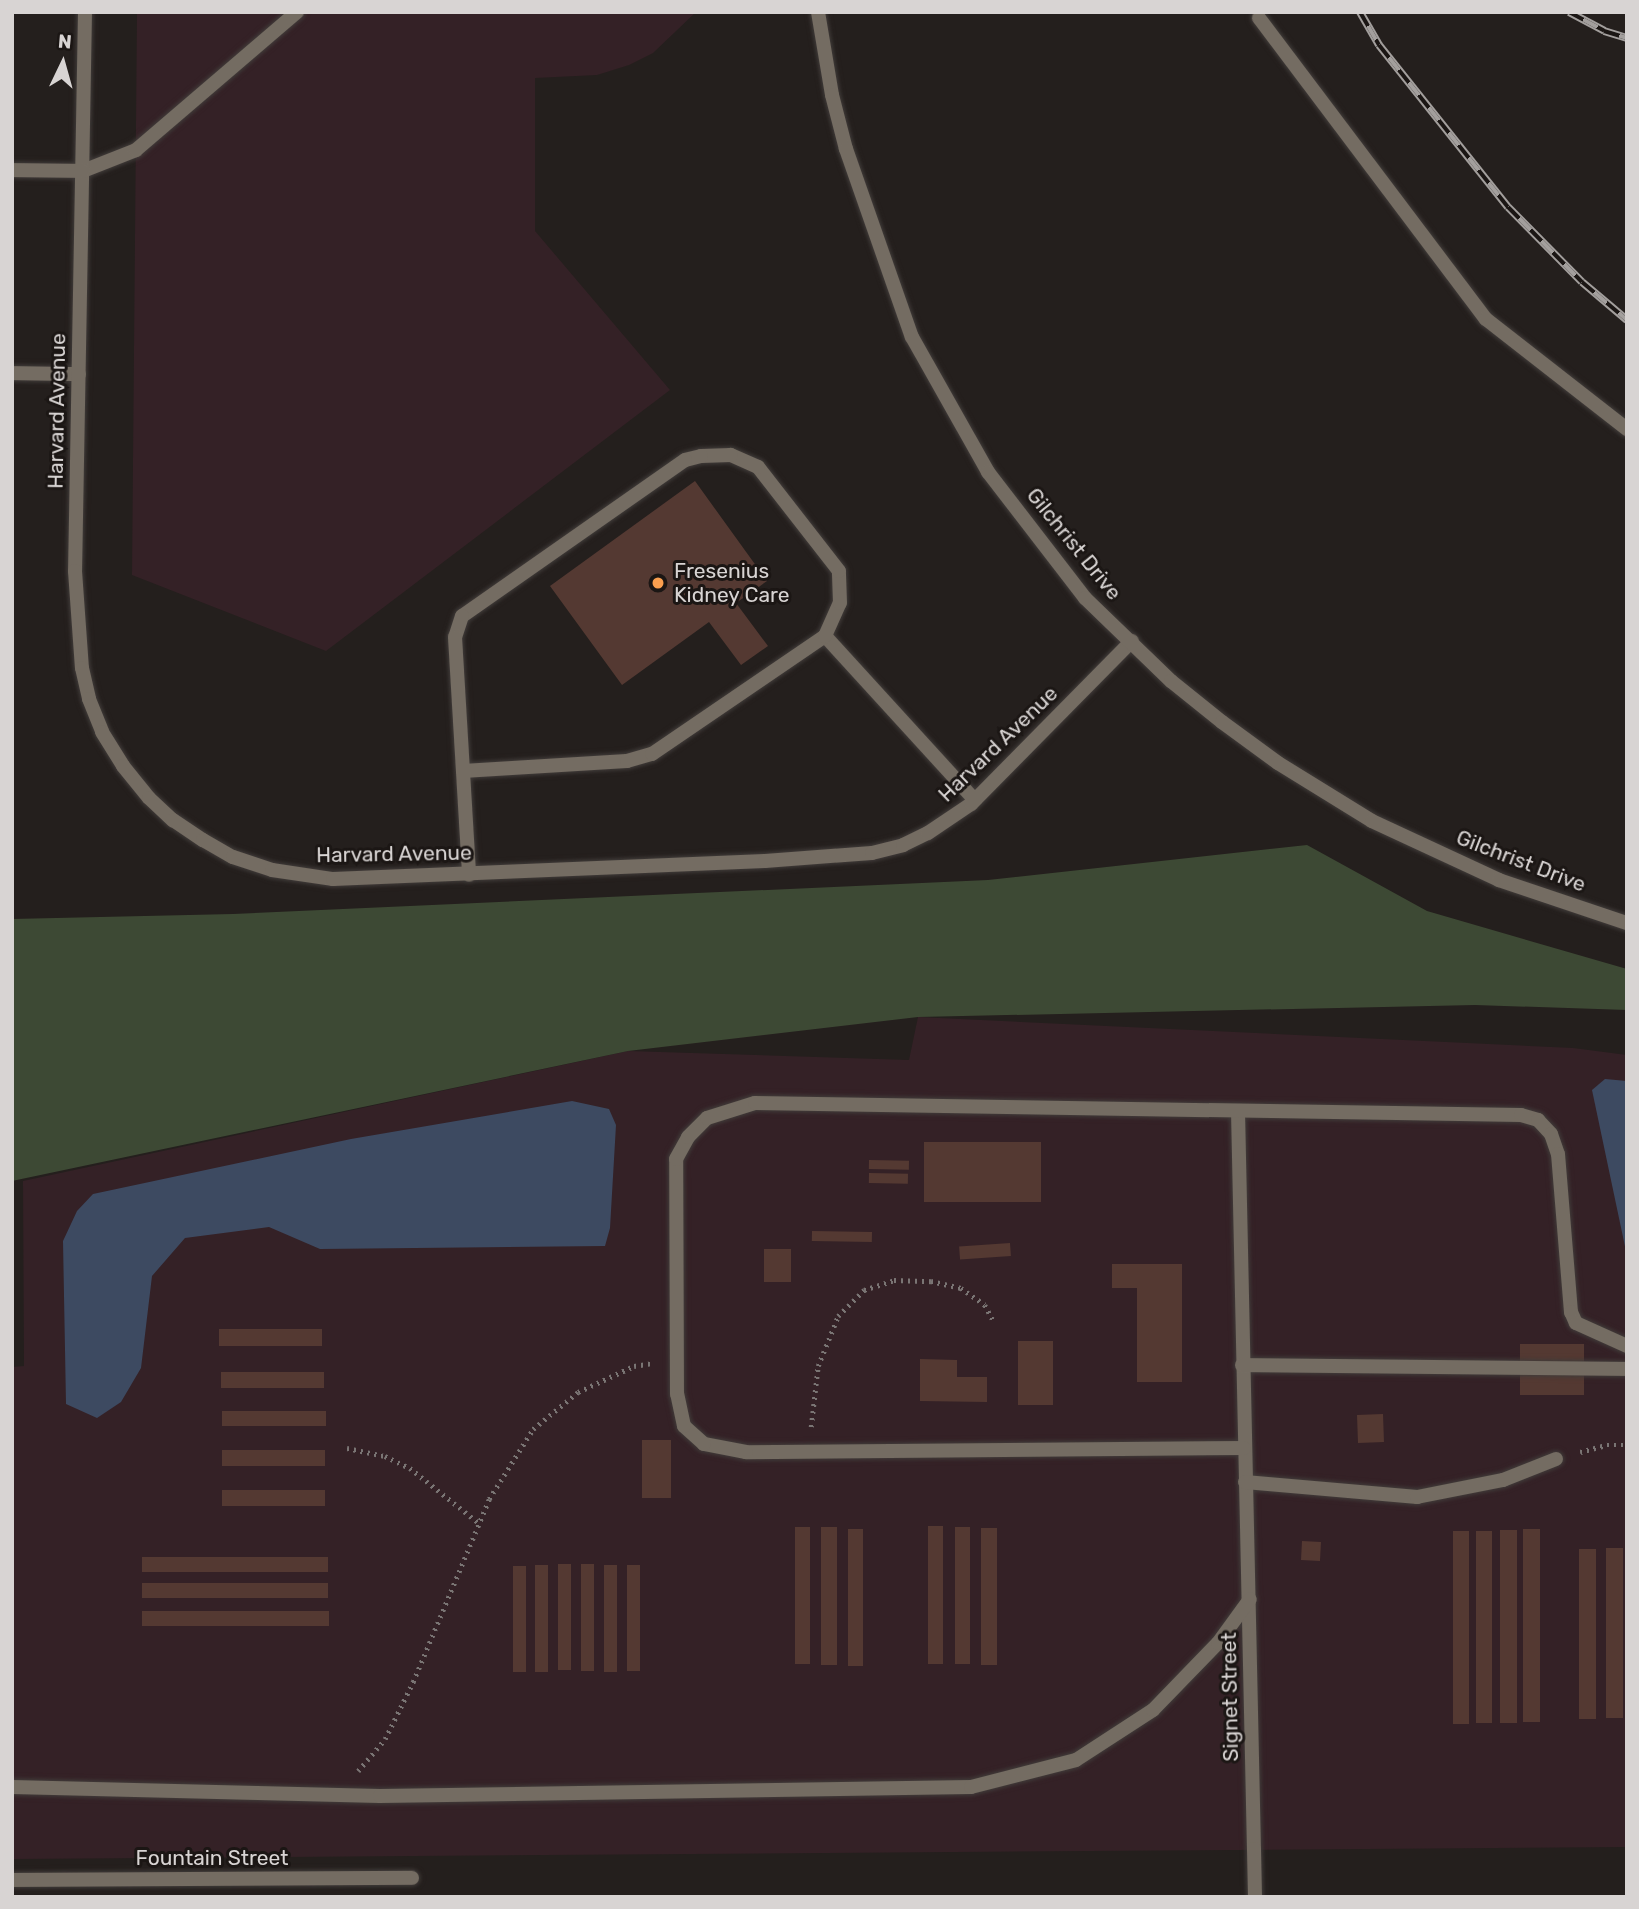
<!DOCTYPE html>
<style>
body{margin:0}
#map{position:relative;width:1639px;height:1909px;overflow:hidden;background:#241f1d;font-family:Rubik,sans-serif}
div>[style]{position:absolute}
.industrial>*{inset:0;background:#342126}
.green>*{inset:0;background:#3d4934}
.water>*{inset:0;background:#3d4a61}
.building>*{inset:0;background:#543932;transform-origin:0 0}
.path>*{height:4.5px;margin-top:-2.25px;transform-origin:0;background:repeating-linear-gradient(90deg,#7a7574 0 2px,transparent 0 7px)}
.roads{filter:drop-shadow(0 0 2px #413c3a) drop-shadow(0 0 2px #413c3a)}
.service>*{height:14px;margin:-7px;padding:0 7px;transform-origin:7px;border-radius:7px;background:#746c62}
.minor>*{height:14px;margin:-7px;padding:0 7px;transform-origin:7px;border-radius:7px;background:#746c62}
.rail>*{height:8px;margin-top:-4px;transform-origin:0;background:repeating-linear-gradient(90deg,#1b1614 0 16px,#a39f9d 0 32px);box-sizing:border-box;border-block:2px solid #a39f9d}
.dots>*{width:19px;height:19px;translate:-50% -50%;box-sizing:border-box;border:4px solid #1b1614;border-radius:50%}
span{translate:-50% -50%;white-space:nowrap;text-align:center;line-height:1.15;-webkit-text-stroke:6px #1b1614;paint-order:stroke}
.street-label{font-size:21px;color:#d8d4d3}
.poi-label{font-size:21px;color:#d8d4d3}
.left{translate:0 -50%;text-align:left}
.frame{position:absolute;inset:0;border:14px solid #d8d4d3;pointer-events:none}
.north{position:absolute;left:28px;top:28px;width:70px;height:70px;-webkit-text-stroke:5px #1b1614;paint-order:stroke;rotate:5deg;font-size:19px;font-weight:700;line-height:28px;text-align:center;color:#d8d4d3}
.north::after{content:'';display:block;margin:auto;width:24px;height:32px;background:#d8d4d3;clip-path:polygon(50% 0,100% 100%,50% 72%,0 100%)}
</style>
<div id="map">
<div class="industrial">
<div style="clip-path:polygon(137px 12px,696px 12px,653px 53px,629px 65px,597px 75px,535px 78px,535px 231px,670px 390px,326px 651px,132px 575px)"></div>
<div style="clip-path:polygon(918px 1017px,1573px 1048px,1627px 1055px,1627px 1847px,12px 1859px,12px 1367px,24px 1366px,23px 1181px,628px 1051px,909px 1060px)"></div>
</div>
<div class="green">
<div style="clip-path:polygon(1307px 845px,1427px 911px,1627px 969px,1627px 1010px,1475px 1005px,918px 1017px,628px 1051px,12px 1181px,12px 919px,233px 914px,988px 880px)"></div>
</div>
<div class="water">
<div style="clip-path:polygon(1605px 1079px,1627px 1081px,1627px 1256px,1592px 1090px)"></div>
<div style="clip-path:polygon(572px 1101px,609px 1109px,616px 1125px,610px 1228px,605px 1246px,320px 1249px,269px 1227px,185px 1238px,152px 1276px,141px 1368px,121px 1402px,97px 1418px,66px 1404px,63px 1241px,77px 1211px,93px 1194px,351px 1139px)"></div>
</div>
<div class="building">
<div style="clip-path:polygon(695px 481px,767px 581px,736px 603px,768px 646px,741px 665px,709px 622px,622px 685px,550px 586px)"></div>
<div style="left:924px;top:1142px;width:117px;height:60px"></div>
<div style="left:869px;top:1160px;width:40px;height:9px;rotate:1deg"></div>
<div style="left:869px;top:1173px;width:39px;height:10px;rotate:1deg"></div>
<div style="left:812px;top:1231px;width:60px;height:10px;rotate:1deg"></div>
<div style="left:1010px;top:1243px;width:13px;height:51px;rotate:86deg"></div>
<div style="left:764px;top:1249px;width:27px;height:33px"></div>
<div style="clip-path:polygon(1112px 1264px,1182px 1264px,1182px 1382px,1137px 1382px,1137px 1288px,1112px 1288px)"></div>
<div style="left:219px;top:1329px;width:103px;height:17px"></div>
<div style="left:1018px;top:1341px;width:35px;height:64px"></div>
<div style="left:1520px;top:1344px;width:64px;height:51px"></div>
<div style="clip-path:polygon(920px 1359px,957px 1360px,957px 1377px,987px 1377px,987px 1402px,920px 1401px)"></div>
<div style="left:324px;top:1372px;width:16px;height:103px;rotate:90deg"></div>
<div style="left:326px;top:1411px;width:15px;height:104px;rotate:90deg"></div>
<div style="left:1383px;top:1414px;width:28px;height:26px;rotate:88deg"></div>
<div style="left:642px;top:1440px;width:29px;height:58px"></div>
<div style="left:325px;top:1450px;width:16px;height:103px;rotate:90deg"></div>
<div style="left:325px;top:1490px;width:16px;height:103px;rotate:90deg"></div>
<div style="left:928px;top:1526px;width:15px;height:138px"></div>
<div style="left:795px;top:1527px;width:15px;height:137px"></div>
<div style="left:821px;top:1527px;width:16px;height:138px"></div>
<div style="left:955px;top:1527px;width:15px;height:137px"></div>
<div style="left:981px;top:1528px;width:16px;height:137px"></div>
<div style="left:848px;top:1529px;width:15px;height:137px"></div>
<div style="left:1540px;top:1529px;width:193px;height:17px;rotate:90deg"></div>
<div style="left:1500px;top:1530px;width:17px;height:193px"></div>
<div style="left:1453px;top:1531px;width:16px;height:193px"></div>
<div style="left:1476px;top:1531px;width:16px;height:192px"></div>
<div style="left:1302px;top:1541px;width:19px;height:19px;rotate:3deg"></div>
<div style="left:1606px;top:1548px;width:17px;height:170px"></div>
<div style="left:1579px;top:1549px;width:17px;height:170px"></div>
<div style="left:328px;top:1557px;width:15px;height:186px;rotate:90deg"></div>
<div style="left:558px;top:1564px;width:13px;height:106px"></div>
<div style="left:581px;top:1564px;width:13px;height:107px"></div>
<div style="left:535px;top:1565px;width:13px;height:107px"></div>
<div style="left:604px;top:1565px;width:13px;height:107px"></div>
<div style="left:627px;top:1565px;width:13px;height:106px"></div>
<div style="left:513px;top:1566px;width:13px;height:106px"></div>
<div style="left:328px;top:1583px;width:15px;height:186px;rotate:90deg"></div>
<div style="left:329px;top:1611px;width:15px;height:187px;rotate:90deg"></div>
</div>
<div class="path">
<div style="left:811px;top:1427px;width:61px;rotate:-83.5deg"></div>
<div style="left:818px;top:1366px;width:54px;rotate:-68.2deg"></div>
<div style="left:838px;top:1316px;width:37px;rotate:-45deg"></div>
<div style="left:864px;top:1290px;width:32px;rotate:-18deg"></div>
<div style="left:894px;top:1280px;width:37px;rotate:2deg"></div>
<div style="left:931px;top:1281px;width:31px;rotate:13deg"></div>
<div style="left:961px;top:1288px;width:29px;rotate:35deg"></div>
<div style="left:985px;top:1305px;width:17px;rotate:62deg"></div>
<div style="left:347px;top:1448px;width:39px;rotate:12deg"></div>
<div style="left:385px;top:1456px;width:28px;rotate:26deg"></div>
<div style="left:410px;top:1468px;width:88px;rotate:38.6deg"></div>
<div style="left:1580px;top:1452px;width:28px;rotate:-15deg"></div>
<div style="left:1607px;top:1445px;width:20px"></div>
<div style="left:358px;top:1771px;width:42px;rotate:-49.8deg"></div>
<div style="left:385px;top:1739px;width:64px;rotate:-63.8deg"></div>
<div style="left:413px;top:1682px;width:198px;rotate:-67.4deg"></div>
<div style="left:489px;top:1499px;width:83px;rotate:-57.8deg"></div>
<div style="left:533px;top:1429px;width:58px;rotate:-39.4deg"></div>
<div style="left:578px;top:1392px;width:62px;rotate:-24.9deg"></div>
<div style="left:634px;top:1366px;width:20px;rotate:-9deg"></div>
</div>
<div class="roads">
<div class="service">
<div style="left:1259px;top:18px;width:377px;rotate:53deg"></div>
<div style="left:1486px;top:319px;width:179px;rotate:38deg"></div>
<div style="left:83px;top:171px;width:57px;rotate:-21.6deg"></div>
<div style="left:136px;top:150px;width:212px;rotate:-40.6deg"></div>
<div style="left:12px;top:373px;width:67px;rotate:0.9deg"></div>
<div style="left:825px;top:636px;width:222px;rotate:47.6deg"></div>
<div style="left:463px;top:771px;width:164px;rotate:-3.5deg"></div>
<div style="left:627px;top:761px;width:26px;rotate:-16deg"></div>
<div style="left:652px;top:754px;width:209px;rotate:-34.3deg"></div>
<div style="left:825px;top:636px;width:36px;rotate:-66deg"></div>
<div style="left:840px;top:603px;width:32px;rotate:-92deg"></div>
<div style="left:839px;top:571px;width:132px;rotate:-127.9deg"></div>
<div style="left:758px;top:467px;width:30px;rotate:-156deg"></div>
<div style="left:731px;top:455px;width:30px;rotate:178deg"></div>
<div style="left:701px;top:456px;width:16px;rotate:166deg"></div>
<div style="left:685px;top:460px;width:272px;rotate:145deg"></div>
<div style="left:462px;top:616px;width:22px;rotate:108deg"></div>
<div style="left:455px;top:637px;width:238px;rotate:86.6deg"></div>
<div style="left:1238px;top:1111px;width:738px;rotate:88.76deg"></div>
<div style="left:1242px;top:1365px;width:385px;rotate:0.6deg"></div>
<div style="left:1244px;top:1448px;width:498px;rotate:179.5deg"></div>
<div style="left:746px;top:1452px;width:43px;rotate:-169.2deg"></div>
<div style="left:704px;top:1444px;width:27px;rotate:-138deg"></div>
<div style="left:684px;top:1426px;width:33px;rotate:-102deg"></div>
<div style="left:677px;top:1394px;width:235px;rotate:-90.2deg"></div>
<div style="left:676px;top:1159px;width:25px;rotate:-61deg"></div>
<div style="left:688px;top:1137px;width:27px;rotate:-45deg"></div>
<div style="left:707px;top:1118px;width:50px;rotate:-17.4deg"></div>
<div style="left:755px;top:1103px;width:766px;rotate:0.9deg"></div>
<div style="left:1521px;top:1115px;width:18px;rotate:16deg"></div>
<div style="left:1538px;top:1120px;width:19px;rotate:47deg"></div>
<div style="left:1551px;top:1134px;width:21px;rotate:71deg"></div>
<div style="left:1558px;top:1154px;width:159px;rotate:85.3deg"></div>
<div style="left:1571px;top:1312px;width:12px;rotate:66deg"></div>
<div style="left:1576px;top:1323px;width:56px;rotate:24.3deg"></div>
<div style="left:1245px;top:1482px;width:173px;rotate:5deg"></div>
<div style="left:1417px;top:1497px;width:88px;rotate:-11.2deg"></div>
<div style="left:1503px;top:1480px;width:57px;rotate:-21.6deg"></div>
<div style="left:12px;top:1787px;width:368px;rotate:1.4deg"></div>
<div style="left:380px;top:1796px;width:591px;rotate:-0.87deg"></div>
<div style="left:971px;top:1787px;width:108px;rotate:-14.4deg"></div>
<div style="left:1076px;top:1760px;width:92px;rotate:-33deg"></div>
<div style="left:1153px;top:1710px;width:93px;rotate:-45.9deg"></div>
<div style="left:1218px;top:1643px;width:54px;rotate:-54deg"></div>
<div style="left:12px;top:1880px;width:400px;rotate:-0.3deg"></div>
</div>
<div class="minor">
<div style="left:85px;top:12px;width:559px;rotate:91.02deg"></div>
<div style="left:75px;top:571px;width:97px;rotate:85.9deg"></div>
<div style="left:82px;top:668px;width:32px;rotate:77deg"></div>
<div style="left:89px;top:699px;width:35px;rotate:68deg"></div>
<div style="left:102px;top:732px;width:40px;rotate:58deg"></div>
<div style="left:123px;top:766px;width:41px;rotate:50.9deg"></div>
<div style="left:149px;top:798px;width:33px;rotate:43deg"></div>
<div style="left:173px;top:820px;width:36px;rotate:34deg"></div>
<div style="left:203px;top:840px;width:34px;rotate:30deg"></div>
<div style="left:233px;top:857px;width:41px;rotate:18.4deg"></div>
<div style="left:272px;top:870px;width:62px;rotate:8.4deg"></div>
<div style="left:333px;top:879px;width:432px;rotate:-2.4deg"></div>
<div style="left:765px;top:861px;width:107px;rotate:-4.3deg"></div>
<div style="left:872px;top:853px;width:32px;rotate:-14deg"></div>
<div style="left:903px;top:845px;width:28px;rotate:-26deg"></div>
<div style="left:928px;top:833px;width:52px;rotate:-34deg"></div>
<div style="left:971px;top:804px;width:229px;rotate:-45.4deg"></div>
<div style="left:818px;top:12px;width:84px;rotate:80.4deg"></div>
<div style="left:832px;top:95px;width:56px;rotate:75.5deg"></div>
<div style="left:846px;top:149px;width:199px;rotate:70.7deg"></div>
<div style="left:912px;top:337px;width:155px;rotate:60.6deg"></div>
<div style="left:988px;top:472px;width:159px;rotate:52.4deg"></div>
<div style="left:1085px;top:598px;width:120px;rotate:44deg"></div>
<div style="left:1171px;top:681px;width:65px;rotate:38.8deg"></div>
<div style="left:1222px;top:722px;width:69px;rotate:36.2deg"></div>
<div style="left:1278px;top:763px;width:110px;rotate:31.7deg"></div>
<div style="left:1372px;top:821px;width:140px;rotate:24.9deg"></div>
<div style="left:1499px;top:880px;width:135px;rotate:18.6deg"></div>
<div style="left:12px;top:170px;width:71px;rotate:0.8deg"></div>
<div style="left:1254px;top:1849px;width:48px;rotate:88.8deg"></div>
</div>
</div>
<div class="rail">
<div style="left:1360px;top:12px;width:38px;rotate:60deg"></div>
<div style="left:1379px;top:45px;width:207px;rotate:51.5deg"></div>
<div style="left:1508px;top:207px;width:105px;rotate:45.4deg"></div>
<div style="left:1582px;top:282px;width:59px;rotate:40.2deg"></div>
<div style="left:1569px;top:12px;width:40px;rotate:28deg"></div>
<div style="left:1604px;top:31px;width:24px;rotate:17deg"></div>
</div>
<div class="dots">
<div style="left:658px;top:583px;background:#fa9f4f"></div>
</div>
<div class="street-label">
<span style="left:57px;top:411px;rotate:-89deg">Harvard Avenue</span>
<span style="left:1074px;top:544px;rotate:51deg">Gilchrist Drive</span>
<span style="left:998px;top:744px;rotate:-44deg">Harvard Avenue</span>
<span style="left:394px;top:854px;rotate:-1deg">Harvard Avenue</span>
<span style="left:1521px;top:861px;rotate:21deg">Gilchrist Drive</span>
<span style="left:1230px;top:1697px;rotate:-91deg">Signet Street</span>
<span style="left:212px;top:1858px">Fountain Street</span>
</div>
<div class="poi-label">
<span class="left" style="left:674px;top:583px">Fresenius<br>Kidney Care</span>
</div>
<div class="frame"></div>
<div class="north">N</div>
</div>
